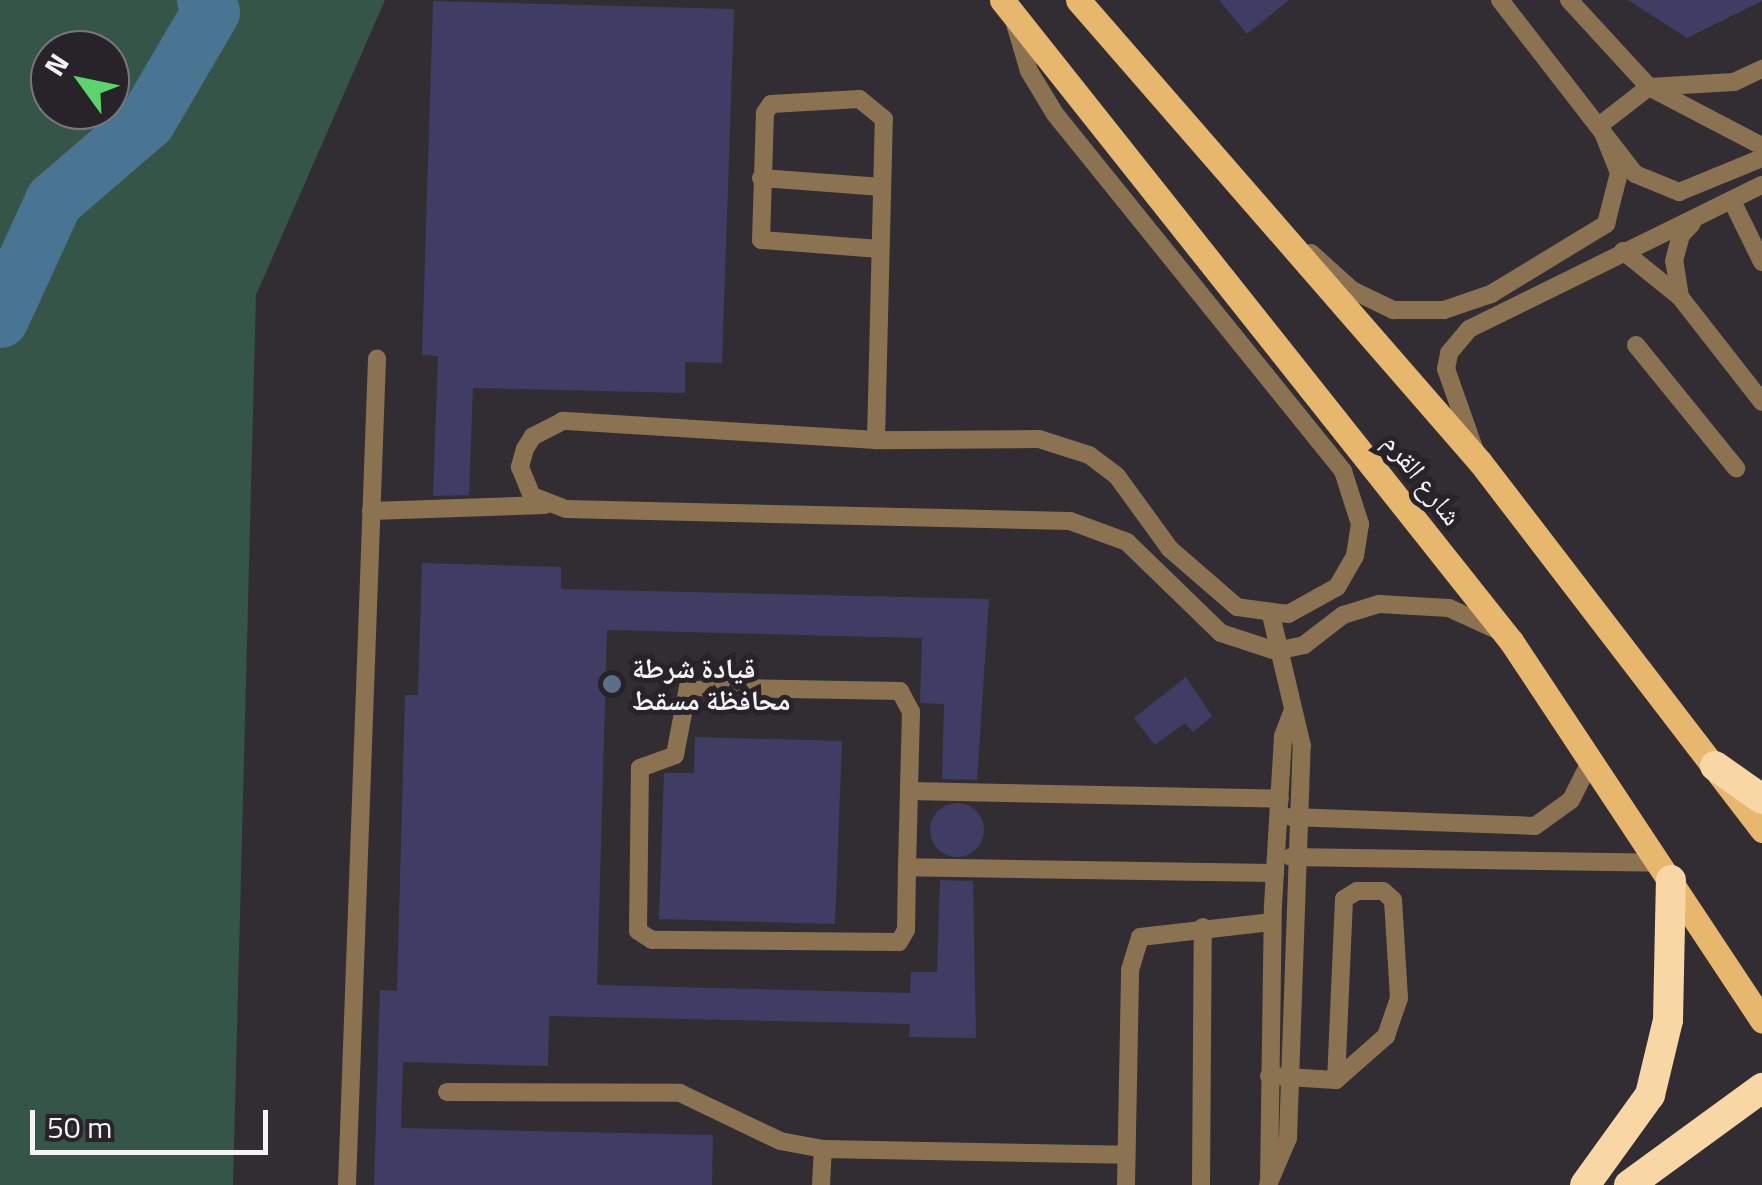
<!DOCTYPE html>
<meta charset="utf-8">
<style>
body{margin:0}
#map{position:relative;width:1762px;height:1185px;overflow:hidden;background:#322d33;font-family:"Titillium Web","Noto Naskh Arabic",sans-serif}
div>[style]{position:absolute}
.green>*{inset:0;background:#345547}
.river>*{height:58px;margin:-29px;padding:0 29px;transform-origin:29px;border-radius:29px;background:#4a7592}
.building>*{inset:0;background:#403d64}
.round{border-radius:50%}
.lane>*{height:18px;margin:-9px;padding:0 9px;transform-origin:9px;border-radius:9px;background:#8b7351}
.primary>*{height:25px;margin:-12.5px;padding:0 12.5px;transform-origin:12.5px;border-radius:12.5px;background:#e7b76e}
.highway>*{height:30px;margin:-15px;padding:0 15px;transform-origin:15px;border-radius:15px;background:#f9d7a5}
.dots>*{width:28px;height:28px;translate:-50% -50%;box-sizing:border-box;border:5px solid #282329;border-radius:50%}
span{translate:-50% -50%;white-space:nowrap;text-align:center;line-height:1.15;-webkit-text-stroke:10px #282329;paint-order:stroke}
.street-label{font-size:28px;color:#f6f3f7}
.poi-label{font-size:28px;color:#f6f3f7;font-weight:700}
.left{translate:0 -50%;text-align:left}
.north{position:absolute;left:30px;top:30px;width:100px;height:100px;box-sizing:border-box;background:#282329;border:2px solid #7a767b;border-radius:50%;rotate:303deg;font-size:28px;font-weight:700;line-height:40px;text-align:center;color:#f6f3f7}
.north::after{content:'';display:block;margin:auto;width:35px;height:45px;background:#5cd56d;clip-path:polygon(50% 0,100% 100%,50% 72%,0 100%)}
.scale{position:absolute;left:30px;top:1110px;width:238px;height:45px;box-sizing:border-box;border:5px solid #f6f3f7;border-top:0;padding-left:12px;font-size:30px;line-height:35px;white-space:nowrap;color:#f6f3f7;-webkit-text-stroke:8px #282329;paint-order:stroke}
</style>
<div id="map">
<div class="green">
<div style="clip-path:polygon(evenodd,0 0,385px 0,256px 295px,233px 1185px,0 1185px,0 0,50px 50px,110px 50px,110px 110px,50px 110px,50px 50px)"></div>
</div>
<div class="river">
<div style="left:0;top:319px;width:130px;rotate:-65.4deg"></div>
<div style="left:54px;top:201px;width:123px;rotate:-40.7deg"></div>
<div style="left:147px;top:121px;width:126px;rotate:-59.6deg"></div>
<div style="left:211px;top:12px;width:13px;rotate:-113deg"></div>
</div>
<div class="building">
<div style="clip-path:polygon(1219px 0,1289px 0,1247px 34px)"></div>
<div style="clip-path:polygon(1628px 0,1762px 0,1762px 1px,1687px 38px)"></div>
<div style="clip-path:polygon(433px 1px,734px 9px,722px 363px,685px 362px,685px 393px,473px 388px,469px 495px,433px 496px,438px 356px,422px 355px)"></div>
<div style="clip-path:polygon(422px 563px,561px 567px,561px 589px,989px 599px,977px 780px,942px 779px,944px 704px,920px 703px,922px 638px,607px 630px,597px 985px,910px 993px,911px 972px,937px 972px,940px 880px,973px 881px,976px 1038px,909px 1037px,910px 1024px,549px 1016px,548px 1066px,403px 1062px,401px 1128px,713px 1135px,712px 1185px,374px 1185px,380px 990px,397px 991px,405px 695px,418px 695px)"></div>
<div style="clip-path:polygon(1186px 677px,1212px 716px,1193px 732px,1185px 723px,1155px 745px,1134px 718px)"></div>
<div style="clip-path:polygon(695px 737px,842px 741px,835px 924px,659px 919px,664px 773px,694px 773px)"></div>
<div class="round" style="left:930px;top:803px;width:54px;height:54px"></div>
</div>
<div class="lane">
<div style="left:1500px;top:0;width:220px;rotate:52.2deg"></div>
<div style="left:1635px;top:174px;width:48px;rotate:22.2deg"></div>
<div style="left:1679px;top:192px;width:90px;rotate:-22.3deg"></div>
<div style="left:1569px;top:0;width:118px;rotate:47.4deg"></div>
<div style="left:1649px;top:87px;width:127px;rotate:27.6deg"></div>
<div style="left:1013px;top:17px;width:56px;rotate:73.5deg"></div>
<div style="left:1029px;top:71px;width:50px;rotate:58.8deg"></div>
<div style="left:1055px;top:114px;width:459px;rotate:51.1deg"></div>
<div style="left:1343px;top:471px;width:56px;rotate:72.2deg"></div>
<div style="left:1360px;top:524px;width:32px;rotate:99deg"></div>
<div style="left:1355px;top:556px;width:36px;rotate:120deg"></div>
<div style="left:1337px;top:587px;width:56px;rotate:151.1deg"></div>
<div style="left:1288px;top:614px;width:51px;rotate:-172.2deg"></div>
<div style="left:1237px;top:607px;width:89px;rotate:-139.1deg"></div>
<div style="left:1170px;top:549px;width:90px;rotate:-126deg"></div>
<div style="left:1117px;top:476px;width:35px;rotate:-143deg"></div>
<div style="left:1089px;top:455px;width:52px;rotate:-162.3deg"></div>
<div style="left:1039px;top:439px;width:163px;rotate:179.6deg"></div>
<div style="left:876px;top:440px;width:314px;rotate:-176.5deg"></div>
<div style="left:563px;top:421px;width:34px;rotate:153deg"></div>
<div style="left:533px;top:436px;width:15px;rotate:122deg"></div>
<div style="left:525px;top:449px;width:19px;rotate:106deg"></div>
<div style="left:520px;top:467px;width:31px;rotate:68deg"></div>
<div style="left:532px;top:496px;width:36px;rotate:21deg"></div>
<div style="left:566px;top:509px;width:504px;rotate:1.36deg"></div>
<div style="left:1070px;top:521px;width:61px;rotate:20.2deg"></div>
<div style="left:1127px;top:542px;width:131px;rotate:44.1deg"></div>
<div style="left:1221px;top:633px;width:58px;rotate:18.1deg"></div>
<div style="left:1276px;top:651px;width:29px;rotate:-12deg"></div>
<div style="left:1304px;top:645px;width:49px;rotate:-37.6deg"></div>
<div style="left:1343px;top:615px;width:38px;rotate:-17deg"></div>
<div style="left:1379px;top:604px;width:70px;rotate:3.3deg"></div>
<div style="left:1449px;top:608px;width:53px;rotate:24.6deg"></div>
<div style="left:1600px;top:125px;width:62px;rotate:-37.8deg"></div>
<div style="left:1649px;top:87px;width:85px;rotate:-3.4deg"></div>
<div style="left:1734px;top:82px;width:31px;rotate:-25deg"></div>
<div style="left:761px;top:178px;width:121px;rotate:4.3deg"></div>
<div style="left:1732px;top:201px;width:68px;rotate:63.8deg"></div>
<div style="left:1623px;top:251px;width:73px;rotate:38.9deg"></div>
<div style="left:1680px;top:297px;width:133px;rotate:52deg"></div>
<div style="left:1311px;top:253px;width:55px;rotate:42.1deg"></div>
<div style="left:1352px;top:290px;width:46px;rotate:26deg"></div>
<div style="left:1393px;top:310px;width:51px"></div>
<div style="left:1444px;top:310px;width:50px;rotate:-18.8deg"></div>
<div style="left:1491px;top:294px;width:135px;rotate:-31.3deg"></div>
<div style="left:1606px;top:224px;width:53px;rotate:-75.7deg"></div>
<div style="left:1619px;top:173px;width:52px;rotate:-111.6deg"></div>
<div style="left:1680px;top:297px;width:36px;rotate:-99deg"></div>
<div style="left:1674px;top:261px;width:27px;rotate:-75deg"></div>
<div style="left:1681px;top:235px;width:16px;rotate:-47deg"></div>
<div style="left:1636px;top:345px;width:159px;rotate:50.9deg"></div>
<div style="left:876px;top:440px;width:321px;rotate:-88.6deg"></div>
<div style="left:884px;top:119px;width:32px;rotate:-141deg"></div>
<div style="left:859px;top:99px;width:88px;rotate:176.7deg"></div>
<div style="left:771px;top:104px;width:11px;rotate:124deg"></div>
<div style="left:765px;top:113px;width:127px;rotate:91.8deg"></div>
<div style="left:761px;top:240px;width:119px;rotate:4.3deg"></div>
<div style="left:1474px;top:448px;width:84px;rotate:-109.5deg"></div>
<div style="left:1446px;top:369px;width:16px;rotate:-79deg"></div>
<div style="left:1449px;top:353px;width:31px;rotate:-50deg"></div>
<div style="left:1469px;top:329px;width:326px;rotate:-26.2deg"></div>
<div style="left:371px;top:511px;width:174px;rotate:-2deg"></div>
<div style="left:1291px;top:817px;width:244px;rotate:2.1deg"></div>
<div style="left:1535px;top:826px;width:44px;rotate:-35.8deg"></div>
<div style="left:1571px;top:800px;width:45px;rotate:-63.4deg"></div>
<div style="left:1291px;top:857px;width:370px;rotate:0.9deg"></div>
<div style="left:907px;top:867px;width:63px;rotate:90.9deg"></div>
<div style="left:906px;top:930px;width:14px;rotate:120deg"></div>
<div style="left:899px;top:942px;width:247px;rotate:-179.5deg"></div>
<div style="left:652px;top:940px;width:17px;rotate:-147deg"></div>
<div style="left:638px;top:931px;width:163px;rotate:-89.3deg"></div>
<div style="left:640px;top:768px;width:37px;rotate:-20deg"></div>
<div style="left:675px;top:755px;width:69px;rotate:-79.2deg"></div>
<div style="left:688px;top:687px;width:212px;rotate:1.1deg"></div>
<div style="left:900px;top:691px;width:24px;rotate:62deg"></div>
<div style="left:911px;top:712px;width:79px;rotate:91.5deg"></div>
<div style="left:1275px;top:873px;width:368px;rotate:-179.1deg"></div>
<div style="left:907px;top:867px;width:76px;rotate:-88.5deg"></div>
<div style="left:909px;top:791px;width:371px;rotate:1.2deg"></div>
<div style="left:1269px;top:1076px;width:67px;rotate:3.4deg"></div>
<div style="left:1336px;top:1080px;width:67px;rotate:-41.3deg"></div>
<div style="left:1386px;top:1036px;width:40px;rotate:-71.1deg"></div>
<div style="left:1399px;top:998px;width:98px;rotate:-93.5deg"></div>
<div style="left:1393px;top:900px;width:13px;rotate:-138deg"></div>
<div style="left:1383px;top:891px;width:26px;rotate:180deg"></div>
<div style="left:1357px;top:891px;width:15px;rotate:148deg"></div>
<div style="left:1344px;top:899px;width:181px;rotate:92.5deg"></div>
<div style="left:447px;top:1092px;width:233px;rotate:0.2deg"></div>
<div style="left:680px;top:1093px;width:111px;rotate:25.6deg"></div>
<div style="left:780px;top:1141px;width:44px;rotate:10.5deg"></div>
<div style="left:1269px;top:1184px;width:279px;rotate:-89.2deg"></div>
<div style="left:1273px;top:905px;width:169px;rotate:-86.6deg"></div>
<div style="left:1283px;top:736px;width:28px;rotate:-69deg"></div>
<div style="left:347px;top:1185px;width:827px;rotate:-87.92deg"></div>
<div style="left:821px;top:1185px;width:36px;rotate:-87deg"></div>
<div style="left:823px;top:1149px;width:303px;rotate:1.1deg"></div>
<div style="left:1126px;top:1185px;width:215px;rotate:-88.9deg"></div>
<div style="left:1130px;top:970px;width:34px;rotate:-73deg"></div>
<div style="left:1140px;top:937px;width:133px;rotate:-6.5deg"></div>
<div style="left:1201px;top:1185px;width:258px;rotate:-89.6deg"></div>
<div style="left:1268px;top:1185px;width:51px;rotate:-66.9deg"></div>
<div style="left:1288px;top:1138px;width:392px;rotate:-88deg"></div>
<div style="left:1302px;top:746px;width:135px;rotate:-103.3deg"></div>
</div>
<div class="primary">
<div style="left:1002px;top:0;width:819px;rotate:51.55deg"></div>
<div style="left:1511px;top:641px;width:455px;rotate:56.5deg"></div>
<div style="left:1078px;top:0;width:612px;rotate:48.97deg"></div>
<div style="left:1480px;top:462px;width:464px;rotate:52.5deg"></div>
</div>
<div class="highway">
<div style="left:1715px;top:766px;width:57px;rotate:35.1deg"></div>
<div style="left:1585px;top:1185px;width:111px;rotate:-54.2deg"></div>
<div style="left:1650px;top:1095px;width:77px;rotate:-76.5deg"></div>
<div style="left:1668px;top:1020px;width:140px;rotate:-88.8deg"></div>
<div style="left:1629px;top:1185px;width:165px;rotate:-36.1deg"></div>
</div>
<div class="dots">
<div style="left:612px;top:684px;background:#5c6f8a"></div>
</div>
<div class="street-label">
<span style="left:1423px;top:479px;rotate:52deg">شارع القرم</span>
</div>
<div class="poi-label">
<span class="left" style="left:632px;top:684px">قيادة شرطة<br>محافظة مسقط</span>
</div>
<div class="north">N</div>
<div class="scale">50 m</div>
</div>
